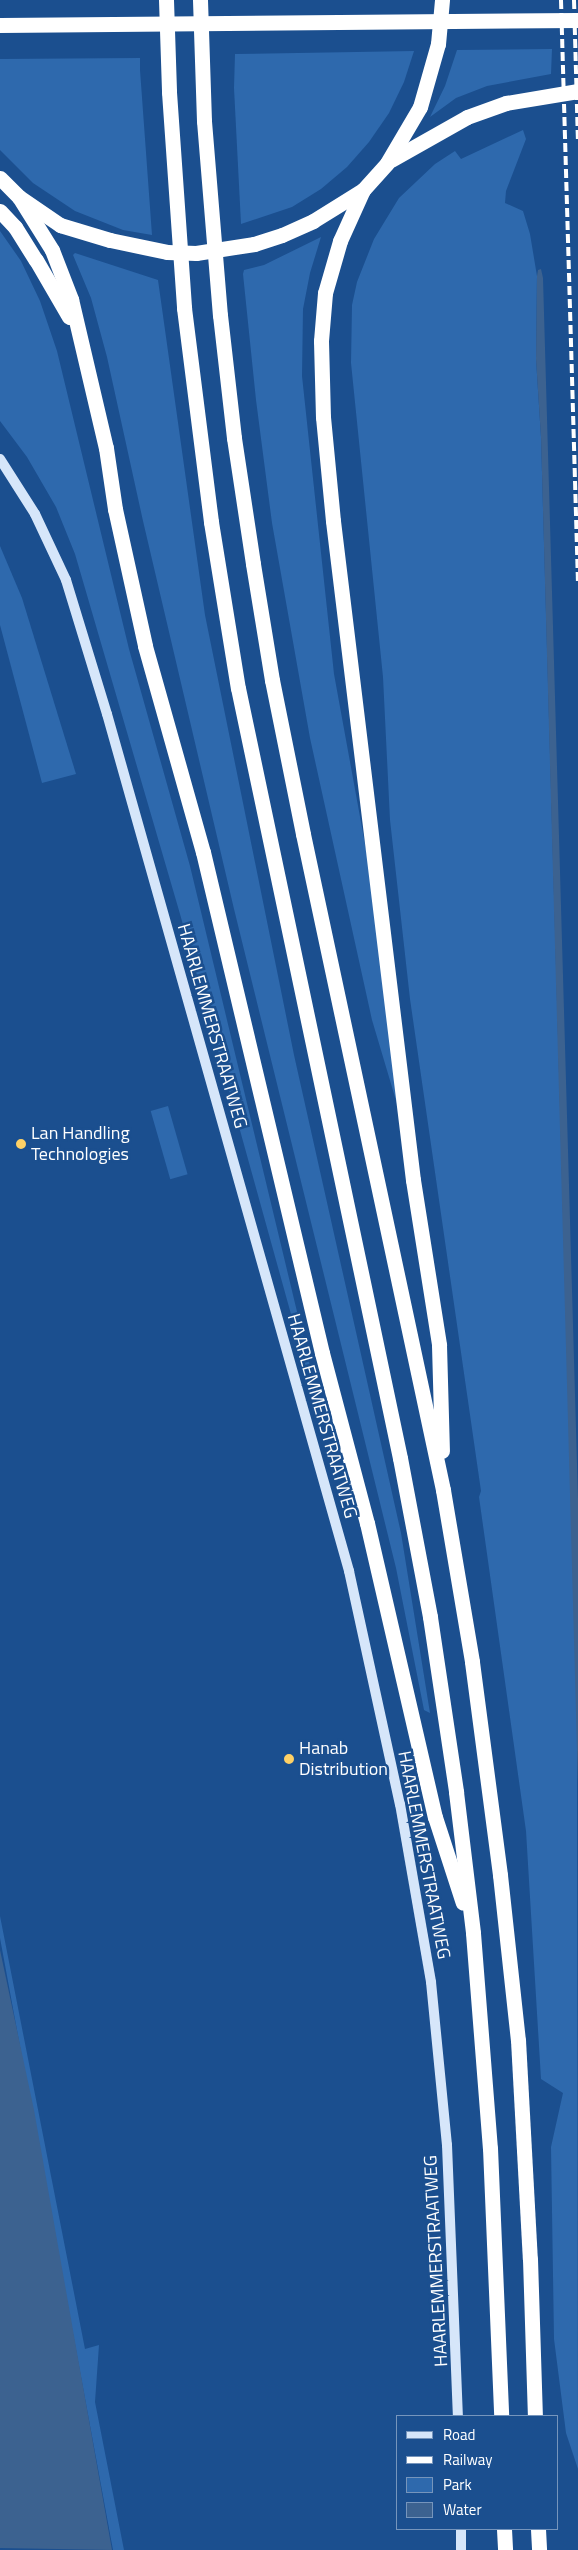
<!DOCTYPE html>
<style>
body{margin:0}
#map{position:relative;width:578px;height:2550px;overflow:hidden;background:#1b4f8f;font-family:"Titillium Web",sans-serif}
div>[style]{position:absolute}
.green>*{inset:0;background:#2e69ad;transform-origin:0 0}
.water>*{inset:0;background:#3c6290}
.secondary>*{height:10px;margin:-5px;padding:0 5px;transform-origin:5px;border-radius:5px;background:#d6e6fa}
.highway>*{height:15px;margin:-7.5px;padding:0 7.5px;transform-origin:7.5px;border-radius:7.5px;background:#fff}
.rail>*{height:4px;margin-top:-2px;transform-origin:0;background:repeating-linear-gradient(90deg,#fff 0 9px,transparent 0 13px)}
.highway-bridge>*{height:15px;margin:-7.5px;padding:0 7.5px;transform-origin:7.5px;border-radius:7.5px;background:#fff}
.dots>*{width:14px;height:14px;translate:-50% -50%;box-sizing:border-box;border:2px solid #1b4f8f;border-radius:50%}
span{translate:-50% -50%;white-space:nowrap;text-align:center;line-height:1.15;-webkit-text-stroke:5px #1b4f8f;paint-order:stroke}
.street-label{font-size:18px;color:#fff}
.poi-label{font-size:18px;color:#fff}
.left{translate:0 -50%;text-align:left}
.legend{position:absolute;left:396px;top:2415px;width:162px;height:115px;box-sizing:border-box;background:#1b4f8f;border:1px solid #7695bc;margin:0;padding:6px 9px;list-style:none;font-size:15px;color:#fff}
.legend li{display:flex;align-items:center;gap:10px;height:25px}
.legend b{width:25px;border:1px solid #7695bc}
</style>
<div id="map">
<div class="green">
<div style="clip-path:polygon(552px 49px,551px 74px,487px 86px,456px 98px,430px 117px,445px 86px,457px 50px)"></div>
<div style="clip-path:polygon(414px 51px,404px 82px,389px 113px,369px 142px,347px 167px,321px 189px,292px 207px,241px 224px,234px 88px,235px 54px)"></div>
<div style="clip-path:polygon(140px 58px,140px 70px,152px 235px,123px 230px,75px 211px,33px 183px,0 150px,0 59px)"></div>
<div style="clip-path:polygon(523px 130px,526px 139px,506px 191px,505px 203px,523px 211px,530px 234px,537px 276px,536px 359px,541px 437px,577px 1708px,578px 2469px,566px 2433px,554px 2339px,551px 2147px,563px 2093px,541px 2079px,526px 1831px,479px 1497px,481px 1491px,410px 999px,390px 820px,383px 677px,351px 363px,352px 305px,357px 282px,374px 239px,399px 198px,435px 164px,455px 151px,461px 159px)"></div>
<div style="clip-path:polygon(0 231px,21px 261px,40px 301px,57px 351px,129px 649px,190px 866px,324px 1424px,322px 1426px,180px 914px,75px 554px,56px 507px,27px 457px,0 421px)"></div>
<div style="clip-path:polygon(321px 237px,310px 273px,303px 309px,302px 376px,334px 674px,373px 888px,400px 1114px,372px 1020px,310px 738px,272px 523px,256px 400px,243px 274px,244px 270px,264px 265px)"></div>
<div style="clip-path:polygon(75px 253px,158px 280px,205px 615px,294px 1055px,401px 1533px,430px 1713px,424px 1710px,396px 1568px,234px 909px,143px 521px,107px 357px,91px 298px,73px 255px)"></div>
<div style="clip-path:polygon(0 546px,22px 598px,76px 774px,42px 783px,0 625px)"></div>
<div style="left:168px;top:1106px;width:71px;height:18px;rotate:74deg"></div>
<div style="clip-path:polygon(0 1916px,85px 2349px,99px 2345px,95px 2402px,124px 2550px,113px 2550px,0 1938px)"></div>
</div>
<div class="water">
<div style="clip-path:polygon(541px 269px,543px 278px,578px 1499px,578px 1786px,541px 437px,536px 359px,537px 276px,538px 270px)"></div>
<div style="clip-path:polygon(0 1950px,34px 2110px,112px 2550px,0 2548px)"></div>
</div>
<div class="secondary">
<div style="left:0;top:459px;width:65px;rotate:57.5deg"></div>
<div style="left:35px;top:514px;width:73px;rotate:64.8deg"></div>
<div style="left:66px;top:580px;width:140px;rotate:73deg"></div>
<div style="left:107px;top:714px;width:891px;rotate:74.23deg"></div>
<div style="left:349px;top:1571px;width:239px;rotate:77.7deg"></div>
<div style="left:400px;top:1804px;width:181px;rotate:80.1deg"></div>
<div style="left:431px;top:1982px;width:164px;rotate:84.4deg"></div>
<div style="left:447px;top:2145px;width:271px;rotate:87.7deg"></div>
<div style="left:461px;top:2529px;width:21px;rotate:90deg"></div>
</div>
<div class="highway">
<div style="left:166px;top:0;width:92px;rotate:88.1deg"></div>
<div style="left:169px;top:92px;width:217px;rotate:86deg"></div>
<div style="left:184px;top:308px;width:216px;rotate:82.8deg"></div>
<div style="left:211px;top:522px;width:168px;rotate:80.8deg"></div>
<div style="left:238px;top:688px;width:787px;rotate:78.12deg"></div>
<div style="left:400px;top:1458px;width:162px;rotate:79.3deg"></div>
<div style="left:430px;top:1617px;width:177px;rotate:81.5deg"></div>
<div style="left:456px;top:1792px;width:142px;rotate:83.1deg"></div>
<div style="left:473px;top:1933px;width:216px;rotate:85.5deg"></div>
<div style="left:490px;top:2148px;width:268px;rotate:87.6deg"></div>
<div style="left:200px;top:0;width:121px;rotate:88.1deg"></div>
<div style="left:204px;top:121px;width:195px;rotate:85.3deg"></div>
<div style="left:220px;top:315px;width:124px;rotate:83.5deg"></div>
<div style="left:234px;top:438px;width:127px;rotate:81.4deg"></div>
<div style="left:253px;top:564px;width:118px;rotate:80.7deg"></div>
<div style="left:272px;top:680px;width:157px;rotate:78.6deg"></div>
<div style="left:303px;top:834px;width:671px;rotate:77.95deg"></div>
<div style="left:443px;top:1490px;width:174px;rotate:80.4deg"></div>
<div style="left:472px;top:1662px;width:215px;rotate:82.5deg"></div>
<div style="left:500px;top:1875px;width:166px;rotate:83.8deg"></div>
<div style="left:518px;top:2040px;width:219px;rotate:86.9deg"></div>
<div style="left:530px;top:2259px;width:157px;rotate:88.2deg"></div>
<div style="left:391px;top:160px;width:87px;rotate:-29.5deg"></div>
<div style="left:0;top:178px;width:27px;rotate:45deg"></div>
<div style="left:19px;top:197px;width:50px;rotate:34.3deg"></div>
<div style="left:60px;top:225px;width:52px;rotate:16.7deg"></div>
<div style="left:363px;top:190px;width:56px;rotate:114.3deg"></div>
<div style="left:340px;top:241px;width:54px;rotate:106.1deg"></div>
<div style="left:325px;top:293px;width:48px;rotate:94.8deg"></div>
<div style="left:321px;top:341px;width:76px;rotate:88.5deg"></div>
<div style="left:323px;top:417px;width:104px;rotate:84.5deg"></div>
<div style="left:333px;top:521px;width:664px;rotate:83.08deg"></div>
<div style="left:413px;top:1180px;width:167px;rotate:81deg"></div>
<div style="left:439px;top:1345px;width:106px;rotate:88.4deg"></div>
<div style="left:19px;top:197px;width:62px;rotate:58.1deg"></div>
<div style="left:52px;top:250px;width:53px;rotate:68.8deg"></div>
<div style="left:71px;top:299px;width:153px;rotate:76.8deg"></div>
<div style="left:106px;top:448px;width:62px;rotate:81.6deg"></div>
<div style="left:115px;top:509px;width:140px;rotate:77.6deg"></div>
<div style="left:145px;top:646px;width:214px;rotate:74.3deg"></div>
<div style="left:203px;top:852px;width:515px;rotate:76.64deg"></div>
<div style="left:322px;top:1353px;width:176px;rotate:75.2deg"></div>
<div style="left:367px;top:1523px;width:302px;rotate:77deg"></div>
<div style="left:435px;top:1817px;width:90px;rotate:72deg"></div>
<div style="left:0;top:211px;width:22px;rotate:47deg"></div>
<div style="left:15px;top:227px;width:39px;rotate:58deg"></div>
<div style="left:36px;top:260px;width:66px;rotate:59.9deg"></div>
<div style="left:282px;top:235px;width:34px;rotate:-24deg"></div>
<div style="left:313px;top:221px;width:59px;rotate:-31.8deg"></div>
<div style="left:363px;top:190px;width:36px;rotate:-48deg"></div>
<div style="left:387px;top:163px;width:65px;rotate:-59.5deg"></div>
<div style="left:420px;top:107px;width:66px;rotate:-74.1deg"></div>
<div style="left:438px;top:44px;width:44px;rotate:-84.8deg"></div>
<div style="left:504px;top:2529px;width:21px;rotate:87deg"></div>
<div style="left:538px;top:2529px;width:21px;rotate:87deg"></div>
</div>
<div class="rail">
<div style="left:561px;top:0;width:582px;rotate:88.33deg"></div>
<div style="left:574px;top:0;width:139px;rotate:88.4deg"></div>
</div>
<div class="highway-bridge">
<div style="left:0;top:25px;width:578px;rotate:-0.5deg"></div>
<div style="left:467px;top:117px;width:41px;rotate:-19.7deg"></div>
<div style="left:506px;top:103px;width:73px;rotate:-9.5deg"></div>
<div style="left:110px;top:240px;width:58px;rotate:11.9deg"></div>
<div style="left:167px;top:252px;width:29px;rotate:2deg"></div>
<div style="left:196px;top:253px;width:59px;rotate:-8.8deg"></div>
<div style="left:254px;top:244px;width:29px;rotate:-18deg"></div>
</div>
<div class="dots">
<div style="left:21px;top:1144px;background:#ffd166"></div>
<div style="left:289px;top:1759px;background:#ffd166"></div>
</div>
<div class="street-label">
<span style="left:212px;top:1026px;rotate:74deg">HAARLEMMERSTRAATWEG</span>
<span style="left:322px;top:1416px;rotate:74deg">HAARLEMMERSTRAATWEG</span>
<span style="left:424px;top:1855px;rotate:79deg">HAARLEMMERSTRAATWEG</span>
<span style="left:436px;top:2261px;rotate:-93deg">HAARLEMMERSTRAATWEG</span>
</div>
<div class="poi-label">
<span class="left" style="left:31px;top:1144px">Lan Handling<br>Technologies</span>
<span class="left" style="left:299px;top:1759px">Hanab<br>Distribution</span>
</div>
<ul class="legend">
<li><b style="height:6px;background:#d6e6fa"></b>Road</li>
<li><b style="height:6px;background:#fff"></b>Railway</li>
<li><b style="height:14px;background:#2e69ad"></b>Park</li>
<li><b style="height:14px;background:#3c6290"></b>Water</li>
</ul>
</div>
